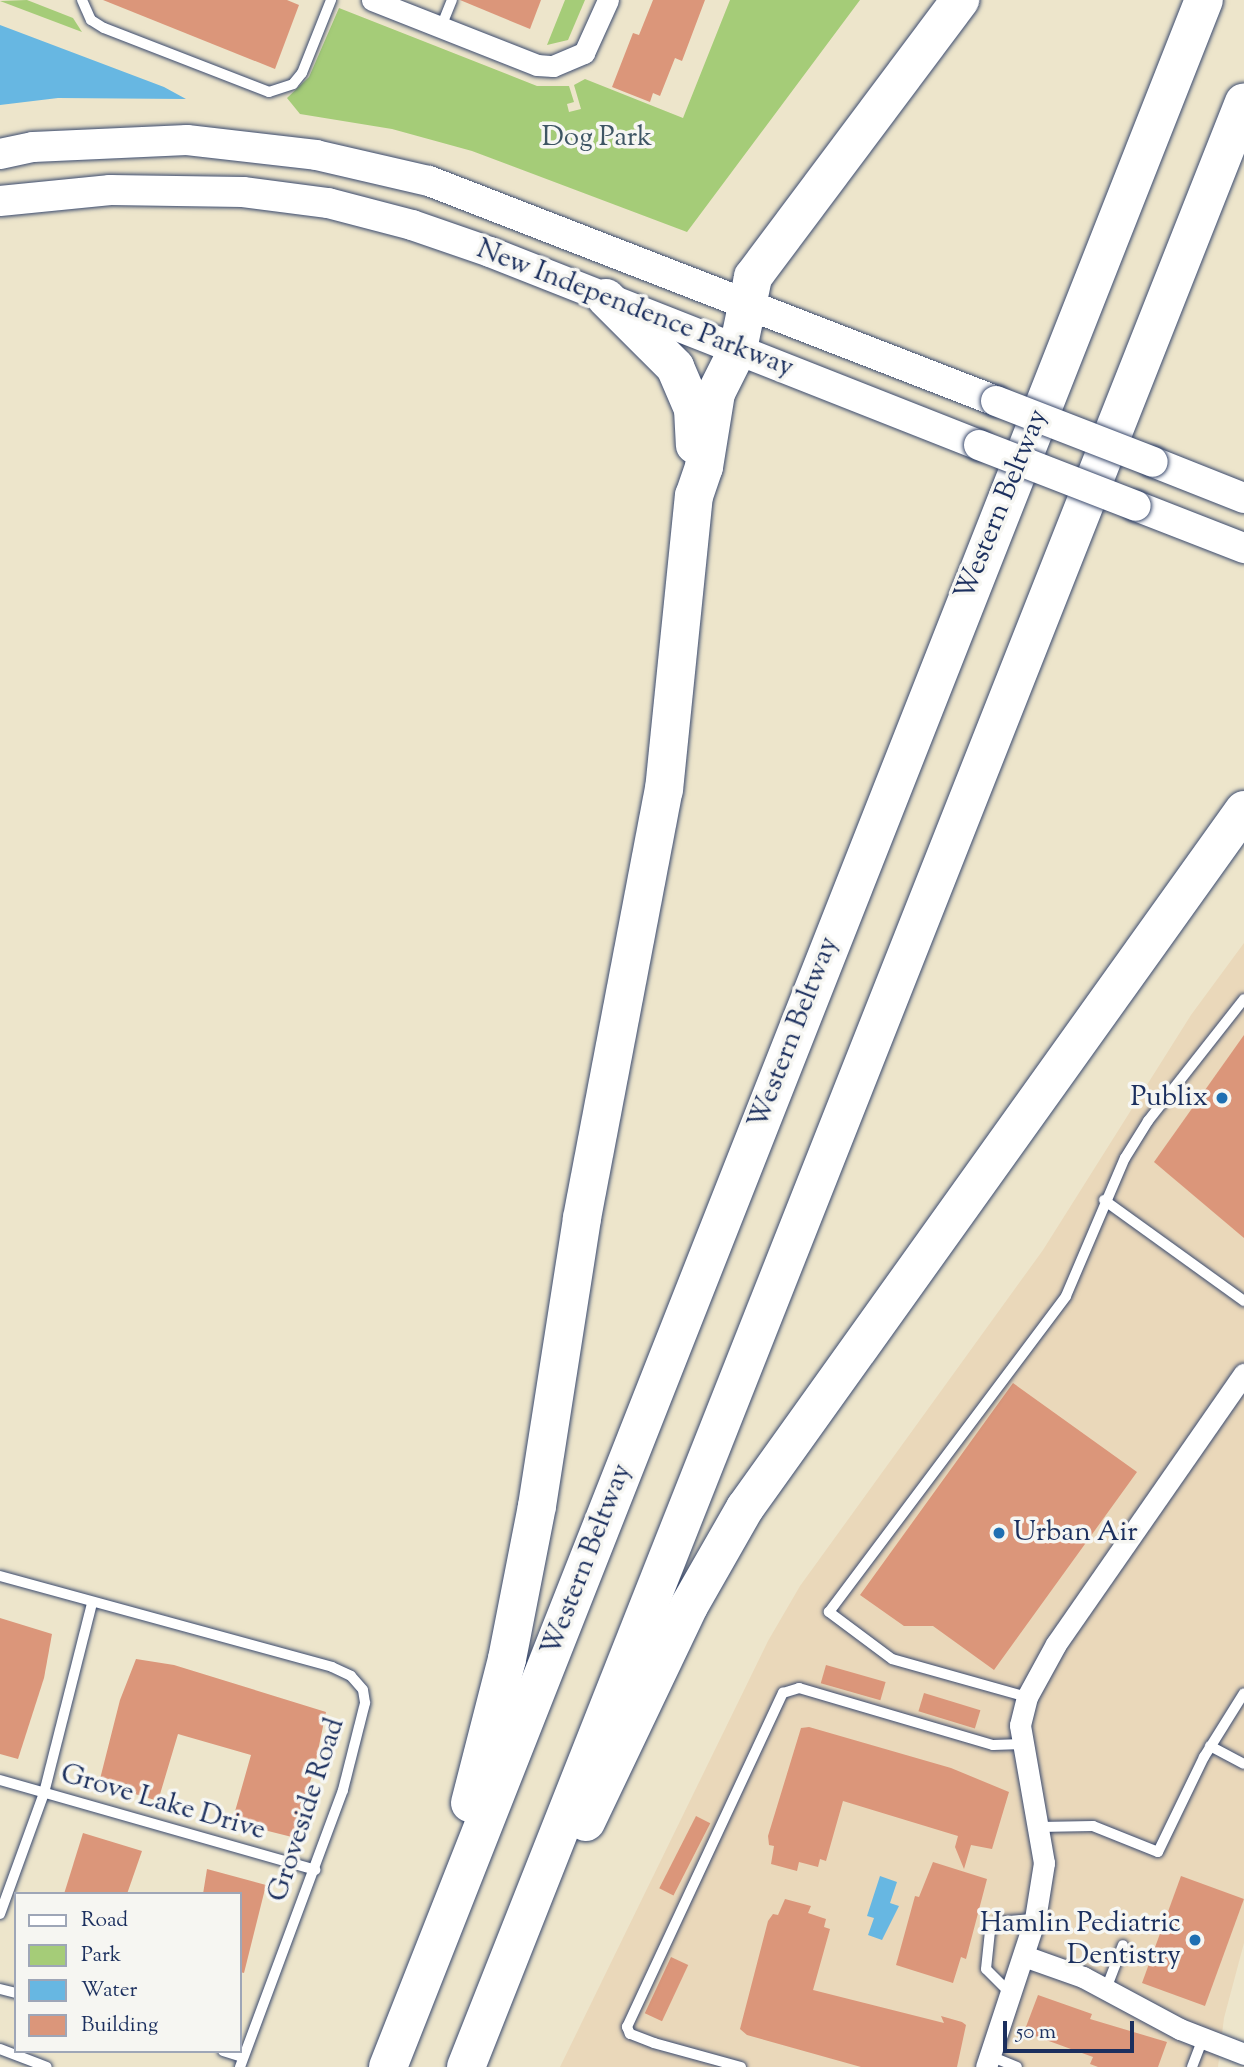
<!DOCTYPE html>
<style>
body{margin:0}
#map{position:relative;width:1244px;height:2067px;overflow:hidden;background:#ede5cb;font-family:"Sorts Mill Goudy",serif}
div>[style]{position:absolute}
.built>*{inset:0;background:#ead8ba}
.green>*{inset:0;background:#a5cc78}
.water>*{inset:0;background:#67b7e2}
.building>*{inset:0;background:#db967a;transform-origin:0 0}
.roads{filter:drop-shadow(0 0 2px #3a4a6e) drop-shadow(0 0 2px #3a4a6e)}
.service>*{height:10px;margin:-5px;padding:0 5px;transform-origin:5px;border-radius:5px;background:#fff}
.minor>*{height:21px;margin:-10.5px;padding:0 10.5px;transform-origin:10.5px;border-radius:10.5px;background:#fff}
.secondary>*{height:30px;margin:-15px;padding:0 15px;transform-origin:15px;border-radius:15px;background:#fff}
.motorway>*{height:38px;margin:-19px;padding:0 19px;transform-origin:19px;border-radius:19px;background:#fff}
.bridges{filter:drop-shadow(0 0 2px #3a4a6e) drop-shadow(0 0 2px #3a4a6e)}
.secondary-bridge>*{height:30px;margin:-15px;padding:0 15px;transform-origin:15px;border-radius:15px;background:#fff}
.dots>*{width:19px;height:19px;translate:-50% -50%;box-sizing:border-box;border:4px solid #f6f6f2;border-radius:50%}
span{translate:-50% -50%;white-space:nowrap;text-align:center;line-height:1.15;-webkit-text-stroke:7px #f6f6f2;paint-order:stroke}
.park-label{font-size:28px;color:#3e5664}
.street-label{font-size:28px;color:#1b2f5e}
.poi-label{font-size:28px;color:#1b2f5e}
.right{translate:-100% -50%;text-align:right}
.left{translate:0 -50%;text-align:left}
.legend{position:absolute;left:14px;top:1892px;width:228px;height:161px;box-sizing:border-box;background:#f6f6f2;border:2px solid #9ea6b7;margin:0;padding:9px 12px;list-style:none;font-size:21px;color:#1b2f5e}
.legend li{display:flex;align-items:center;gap:14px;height:35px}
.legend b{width:35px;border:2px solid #9ea6b7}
.scale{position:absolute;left:1003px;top:2021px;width:131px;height:32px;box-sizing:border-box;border:4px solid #1b2f5e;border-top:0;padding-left:9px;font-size:21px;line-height:24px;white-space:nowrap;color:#1b2f5e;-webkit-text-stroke:5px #f6f6f2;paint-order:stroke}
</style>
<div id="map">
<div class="built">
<div style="clip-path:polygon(1244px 943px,1244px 1943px,1224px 2018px,1218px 2067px,560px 2067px,768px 1641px,800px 1586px,1043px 1250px,1191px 1015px)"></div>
</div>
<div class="green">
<div style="clip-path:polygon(27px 0,73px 18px,82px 32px,0 1px)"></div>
<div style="clip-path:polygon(565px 0,585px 0,568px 40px,547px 45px)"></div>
<div style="clip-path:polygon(730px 0,860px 0,687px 232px,472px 151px,392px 129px,300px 114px,287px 98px,309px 77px,339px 8px,537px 86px,569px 86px,574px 102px,567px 104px,569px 112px,581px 109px,574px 85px,585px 79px,683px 118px)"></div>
</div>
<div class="water">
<div style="clip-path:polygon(0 25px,164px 87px,186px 99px,58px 98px,0 105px)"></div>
<div style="clip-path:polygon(880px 1876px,897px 1882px,890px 1903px,899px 1906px,882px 1940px,868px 1935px,874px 1918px,867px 1916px)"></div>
</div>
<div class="building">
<div style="clip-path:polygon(103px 0,287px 0,299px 5px,275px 69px)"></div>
<div style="clip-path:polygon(460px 0,541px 0,530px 29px)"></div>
<div style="clip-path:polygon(653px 0,705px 0,682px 61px,675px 58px,660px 96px,653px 93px,650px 102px,612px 87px,633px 33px,639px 35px)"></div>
<div style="clip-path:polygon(1244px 1035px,1244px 1238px,1154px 1162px)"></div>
<div style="clip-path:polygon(1013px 1383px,1137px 1472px,994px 1670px,933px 1626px,904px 1626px,860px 1595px)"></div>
<div style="clip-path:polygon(0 1618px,52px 1634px,44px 1678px,18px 1759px,0 1754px)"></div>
<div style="clip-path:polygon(136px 1659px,174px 1665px,326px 1712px,314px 1770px,292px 1837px,232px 1822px,251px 1755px,178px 1734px,158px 1801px,99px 1783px,120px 1700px)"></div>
<div style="left:826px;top:1665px;width:62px;height:19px;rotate:16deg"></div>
<div style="left:924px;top:1693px;width:59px;height:19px;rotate:17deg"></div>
<div style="clip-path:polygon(809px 1727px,951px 1768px,1009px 1792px,992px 1849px,971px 1845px,964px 1869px,955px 1847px,958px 1836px,843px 1801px,826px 1861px,820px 1859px,818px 1867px,799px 1862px,797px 1871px,771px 1864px,774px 1846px,769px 1845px,768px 1836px,801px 1728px)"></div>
<div style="left:696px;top:1816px;width:16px;height:81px;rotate:27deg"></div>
<div style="clip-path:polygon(83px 1833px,142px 1851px,127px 1894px,64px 1894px)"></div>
<div style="clip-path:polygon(933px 1862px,987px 1879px,966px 1959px,961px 1957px,953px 1983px,896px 1965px,915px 1896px,919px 1897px)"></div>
<div style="clip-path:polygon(207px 1869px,266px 1885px,244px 1973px,240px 1972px,240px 1894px,203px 1894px)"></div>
<div style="left:1181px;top:1876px;width:67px;height:114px;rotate:20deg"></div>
<div style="clip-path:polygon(785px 1899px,811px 1906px,808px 1913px,826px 1919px,824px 1927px,830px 1929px,813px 1990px,944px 2023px,941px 2016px,962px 2022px,966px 2025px,957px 2067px,861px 2067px,747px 2035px,740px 2029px,768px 1921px,773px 1914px,778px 1915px)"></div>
<div style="left:671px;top:1957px;width:19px;height:62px;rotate:25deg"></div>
<div style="clip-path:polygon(1038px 1995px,1092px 2014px,1090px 2019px,1167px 2042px,1158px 2067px,1098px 2067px,1090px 2064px,1093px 2057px,1024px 2032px)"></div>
</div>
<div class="roads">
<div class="service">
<div style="left:82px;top:0;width:22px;rotate:66deg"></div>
<div style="left:91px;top:20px;width:15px;rotate:32deg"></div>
<div style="left:104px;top:28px;width:177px;rotate:21.2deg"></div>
<div style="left:269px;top:92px;width:25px;rotate:-18deg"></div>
<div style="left:293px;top:84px;width:14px;rotate:-51deg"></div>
<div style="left:302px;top:73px;width:79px;rotate:-68.3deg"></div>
<div style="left:441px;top:27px;width:29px;rotate:-68deg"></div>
<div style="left:1104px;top:1200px;width:173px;rotate:35.8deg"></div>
<div style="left:0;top:1576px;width:344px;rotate:15.3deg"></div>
<div style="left:332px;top:1667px;width:21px;rotate:25deg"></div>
<div style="left:351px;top:1676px;width:18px;rotate:49deg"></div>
<div style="left:363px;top:1690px;width:13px;rotate:81deg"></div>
<div style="left:365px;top:1703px;width:90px;rotate:104.2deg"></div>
<div style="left:343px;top:1790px;width:296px;rotate:110.4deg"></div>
<div style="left:1027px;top:1697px;width:140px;rotate:-164.3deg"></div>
<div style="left:892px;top:1659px;width:79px;rotate:-143.3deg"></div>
<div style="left:829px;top:1612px;width:395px;rotate:-53.1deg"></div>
<div style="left:1066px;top:1296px;width:150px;rotate:-66.9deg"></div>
<div style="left:1125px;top:1158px;width:44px;rotate:-58.1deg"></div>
<div style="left:1148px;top:1121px;width:155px;rotate:-51.8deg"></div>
<div style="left:1210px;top:1746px;width:38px;rotate:28deg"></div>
<div style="left:0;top:1780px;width:328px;rotate:15.9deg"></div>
<div style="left:1039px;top:1827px;width:54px;rotate:-1.1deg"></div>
<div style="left:1093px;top:1826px;width:70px;rotate:21.8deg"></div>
<div style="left:1158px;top:1852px;width:106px;rotate:-64.2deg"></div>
<div style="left:1204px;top:1757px;width:75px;rotate:-58deg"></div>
<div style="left:0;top:1914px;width:129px;rotate:-70deg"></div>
<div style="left:44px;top:1793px;width:196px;rotate:-75.8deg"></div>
<div style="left:0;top:1989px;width:16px;rotate:14deg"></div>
<div style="left:1106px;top:1989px;width:47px;rotate:-68.9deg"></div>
<div style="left:1011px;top:1994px;width:35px;rotate:-135deg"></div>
<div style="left:986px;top:1969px;width:37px;rotate:-84deg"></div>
<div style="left:990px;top:1932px;width:13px;rotate:-51deg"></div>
<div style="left:998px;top:1922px;width:37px;rotate:-5deg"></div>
<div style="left:0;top:2049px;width:50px;rotate:21deg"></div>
<div style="left:223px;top:2051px;width:21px;rotate:17deg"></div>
<div style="left:990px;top:2056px;width:29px;rotate:22deg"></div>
<div style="left:741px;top:2067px;width:90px;rotate:-164.6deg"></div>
<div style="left:654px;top:2043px;width:26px;rotate:-159deg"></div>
<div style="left:630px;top:2034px;width:8px;rotate:-113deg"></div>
<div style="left:627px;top:2027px;width:369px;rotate:-65deg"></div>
<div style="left:783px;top:1693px;width:17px;rotate:-17deg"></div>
<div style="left:799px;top:1688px;width:202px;rotate:16.4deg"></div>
<div style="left:993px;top:1745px;width:30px;rotate:-2deg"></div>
<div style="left:1192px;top:2067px;width:31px;rotate:-69deg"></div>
</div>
<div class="minor">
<div style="left:372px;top:0;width:177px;rotate:21.5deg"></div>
<div style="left:537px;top:65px;width:16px;rotate:4deg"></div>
<div style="left:553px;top:66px;width:34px;rotate:-23deg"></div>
<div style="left:584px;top:53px;width:58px;rotate:-65.6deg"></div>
<div style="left:1024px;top:1956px;width:63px;rotate:19.6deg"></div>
<div style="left:1083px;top:1977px;width:110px;rotate:28.2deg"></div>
<div style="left:1180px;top:2029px;width:69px;rotate:21.3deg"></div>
<div style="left:986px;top:2067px;width:156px;rotate:-71.7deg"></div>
<div style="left:1035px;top:1919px;width:57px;rotate:-80.9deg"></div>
<div style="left:1044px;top:1863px;width:140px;rotate:-99.9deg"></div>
<div style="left:1020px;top:1725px;width:29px;rotate:-76deg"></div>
<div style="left:1027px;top:1697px;width:60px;rotate:-61.3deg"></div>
<div style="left:1056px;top:1644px;width:329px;rotate:-55.2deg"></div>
</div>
<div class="secondary">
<div style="left:0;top:154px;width:34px;rotate:-12deg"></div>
<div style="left:33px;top:147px;width:154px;rotate:-2.6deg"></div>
<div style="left:187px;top:140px;width:130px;rotate:6.6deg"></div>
<div style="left:316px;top:155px;width:116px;rotate:13deg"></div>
<div style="left:429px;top:181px;width:608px;rotate:21.21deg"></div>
<div style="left:0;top:201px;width:111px;rotate:-5.7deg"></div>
<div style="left:110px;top:190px;width:133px;rotate:0.9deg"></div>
<div style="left:243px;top:192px;width:86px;rotate:7.4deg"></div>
<div style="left:328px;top:203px;width:87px;rotate:14.7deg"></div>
<div style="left:412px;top:225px;width:83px;rotate:19.1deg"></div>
<div style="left:490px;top:252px;width:526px;rotate:21.54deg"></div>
<div style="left:1153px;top:462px;width:98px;rotate:21.6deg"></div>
<div style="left:1136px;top:506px;width:116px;rotate:21.3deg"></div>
</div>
<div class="motorway">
<div style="left:606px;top:298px;width:98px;rotate:45deg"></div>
<div style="left:675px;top:367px;width:46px;rotate:66.8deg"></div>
<div style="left:693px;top:409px;width:36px;rotate:87deg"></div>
<div style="left:470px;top:1803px;width:149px;rotate:-75.6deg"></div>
<div style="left:507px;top:1659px;width:156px;rotate:-78.9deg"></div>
<div style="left:537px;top:1506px;width:291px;rotate:-81.1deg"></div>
<div style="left:582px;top:1218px;width:436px;rotate:-79.2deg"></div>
<div style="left:664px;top:790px;width:296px;rotate:-84.2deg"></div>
<div style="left:694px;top:496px;width:31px;rotate:-71deg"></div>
<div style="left:704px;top:467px;width:75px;rotate:-80.8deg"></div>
<div style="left:716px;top:393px;width:49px;rotate:-63.4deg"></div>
<div style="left:738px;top:349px;width:74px;rotate:-78.2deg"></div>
<div style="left:753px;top:277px;width:346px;rotate:-53.2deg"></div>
<div style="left:586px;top:1822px;width:239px;rotate:-64.5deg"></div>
<div style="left:689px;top:1606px;width:113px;rotate:-60.3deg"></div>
<div style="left:745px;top:1508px;width:858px;rotate:-54.44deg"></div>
<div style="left:388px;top:2067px;width:2222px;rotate:-68.46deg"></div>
<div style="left:466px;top:2067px;width:2113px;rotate:-68.4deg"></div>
</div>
</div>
<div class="bridges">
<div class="secondary-bridge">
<div style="left:996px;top:401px;width:168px;rotate:21.2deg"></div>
<div style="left:979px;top:445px;width:168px;rotate:21.2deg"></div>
</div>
</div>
<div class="dots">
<div style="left:1222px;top:1098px;background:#1f6fb2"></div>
<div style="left:999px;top:1533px;background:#1f6fb2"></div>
<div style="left:1195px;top:1940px;background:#1f6fb2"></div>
</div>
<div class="park-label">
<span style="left:597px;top:138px">Dog Park</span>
</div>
<div class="street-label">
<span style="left:635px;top:309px;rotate:21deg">New Independence Parkway</span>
<span style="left:1002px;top:505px;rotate:-68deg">Western Beltway</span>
<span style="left:794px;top:1033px;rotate:-69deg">Western Beltway</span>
<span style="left:587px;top:1560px;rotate:-69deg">Western Beltway</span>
<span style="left:163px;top:1803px;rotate:16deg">Grove Lake Drive</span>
<span style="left:307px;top:1810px;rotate:-72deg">Groveside Road</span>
</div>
<div class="poi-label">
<span class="right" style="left:1208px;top:1098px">Publix</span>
<span class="left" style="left:1013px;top:1533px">Urban Air</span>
<span class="right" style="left:1181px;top:1940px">Hamlin Pediatric<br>Dentistry</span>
</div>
<ul class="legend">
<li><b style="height:9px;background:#fff"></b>Road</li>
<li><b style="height:19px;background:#a5cc78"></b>Park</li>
<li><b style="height:19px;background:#67b7e2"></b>Water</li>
<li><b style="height:19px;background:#db967a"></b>Building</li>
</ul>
<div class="scale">50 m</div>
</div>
